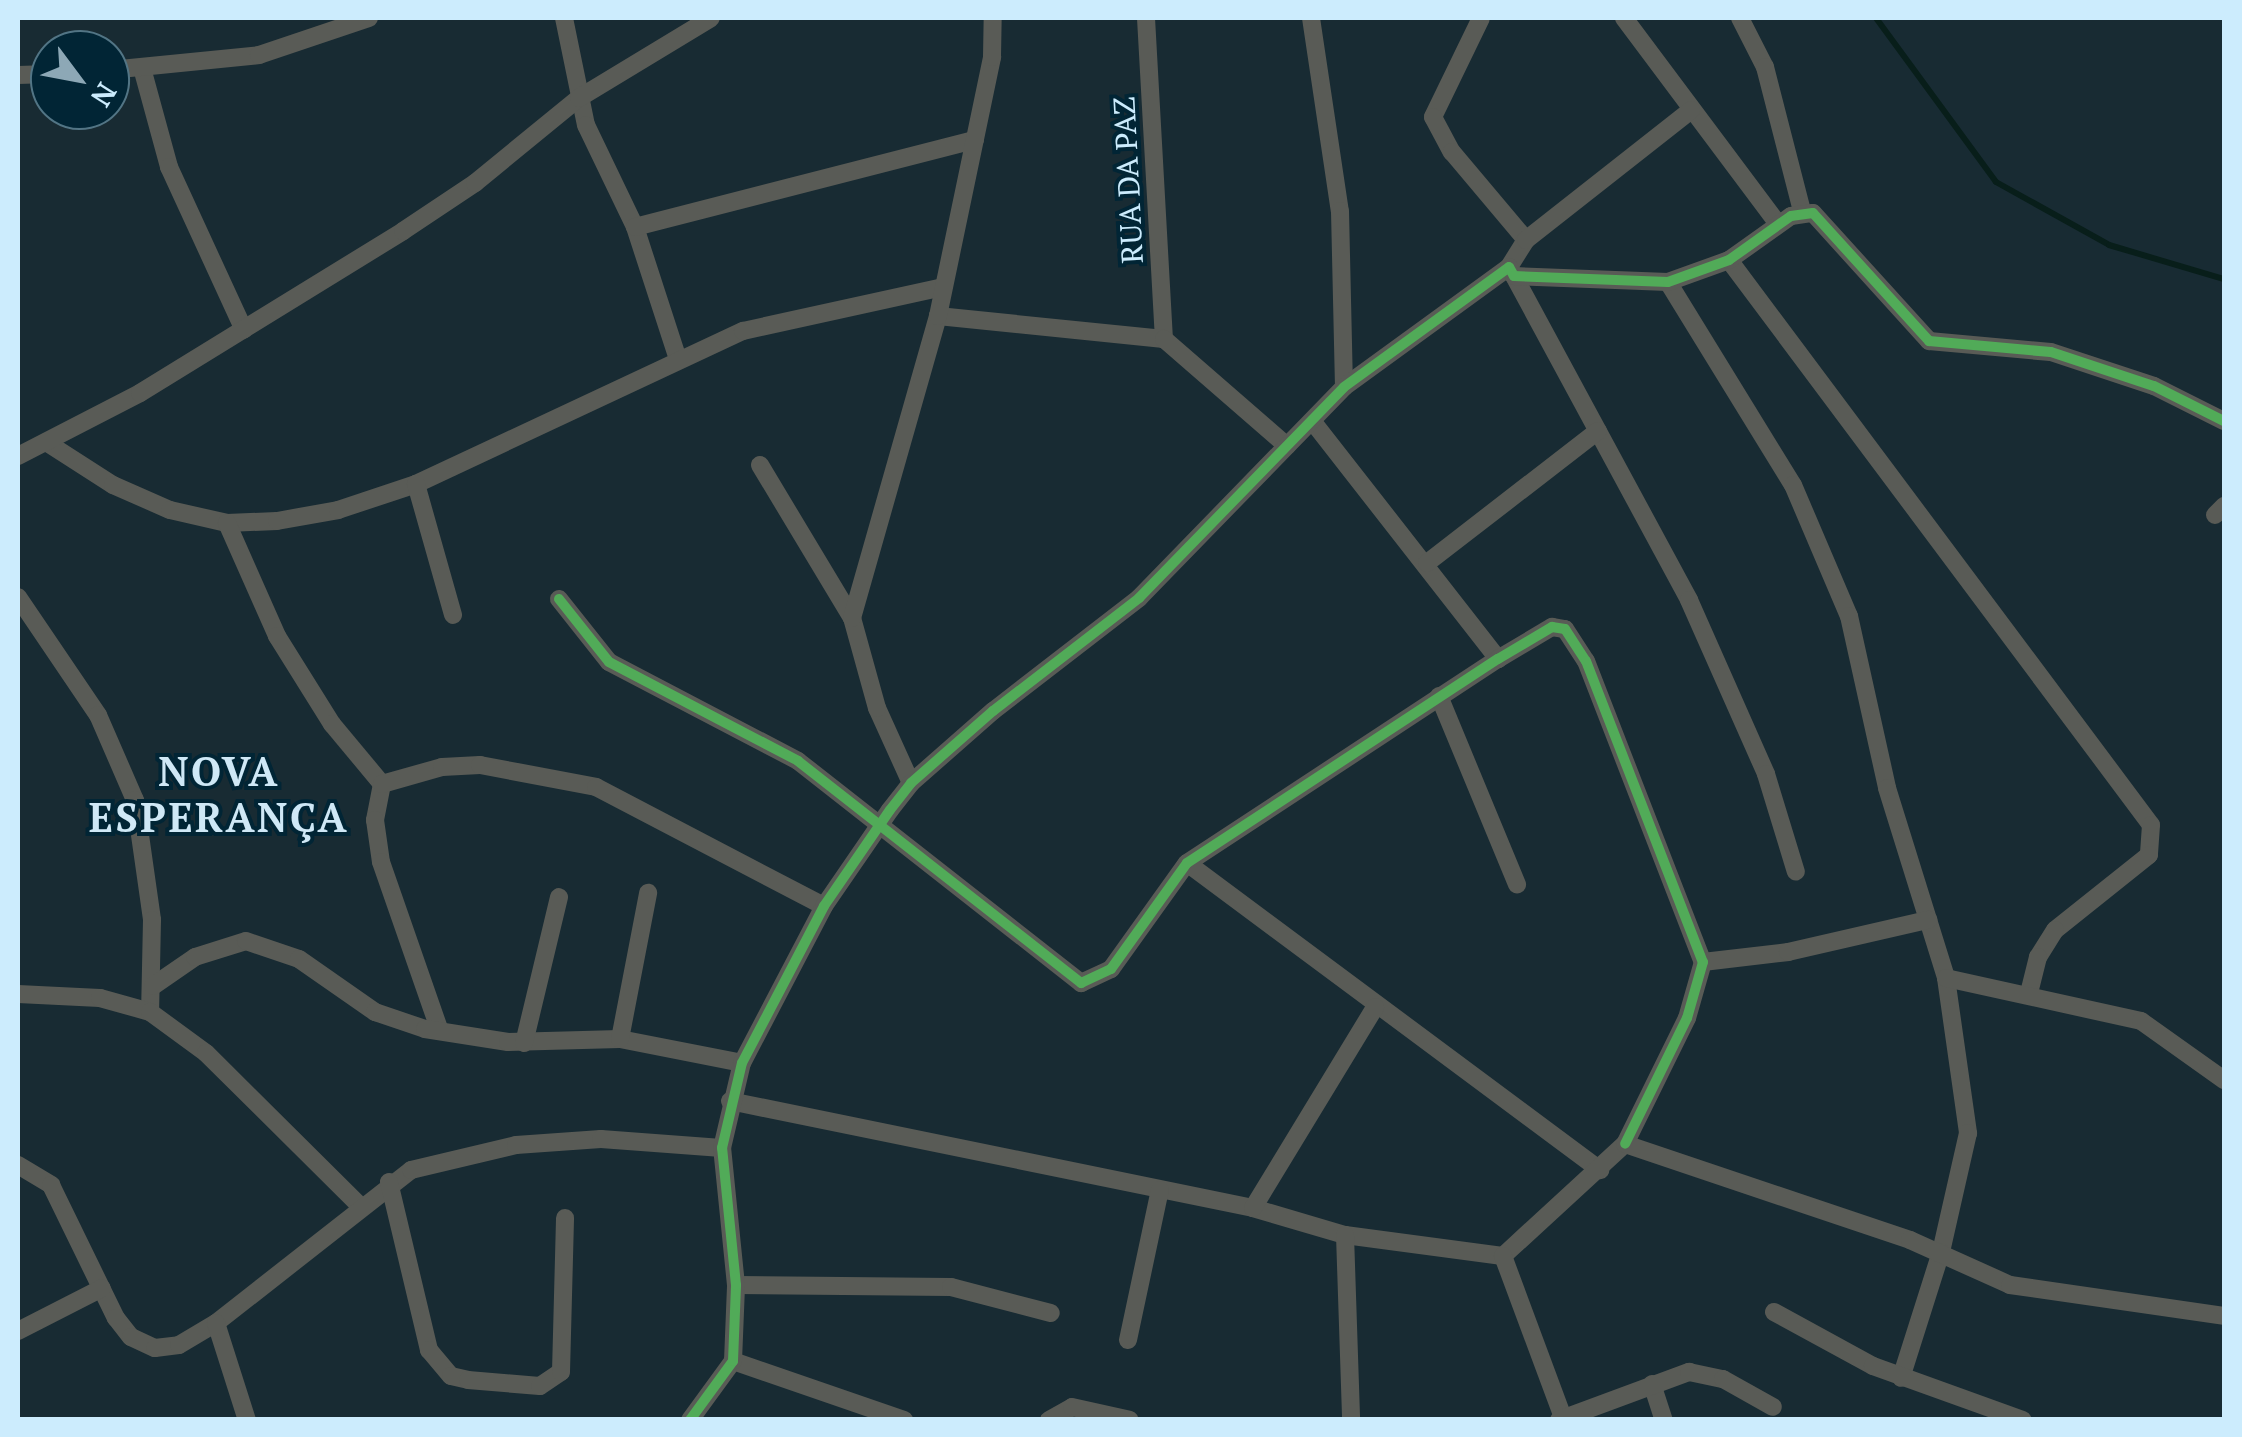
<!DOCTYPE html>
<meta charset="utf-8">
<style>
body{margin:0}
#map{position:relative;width:2242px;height:1437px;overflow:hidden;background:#182b33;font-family:"PT Serif",serif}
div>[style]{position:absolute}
.stream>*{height:6px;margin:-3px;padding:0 3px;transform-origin:3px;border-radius:3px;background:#081e1a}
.street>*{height:18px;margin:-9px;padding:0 9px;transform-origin:9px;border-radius:9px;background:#595b56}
.cycleway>*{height:10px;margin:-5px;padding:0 5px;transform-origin:5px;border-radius:5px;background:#51ab58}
span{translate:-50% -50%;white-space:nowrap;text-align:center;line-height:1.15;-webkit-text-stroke:8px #012535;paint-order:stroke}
.street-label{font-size:30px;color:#ccecfd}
.district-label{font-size:40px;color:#cfe8f6;font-weight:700;letter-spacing:2.5px}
.frame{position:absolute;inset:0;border:20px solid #ccecfd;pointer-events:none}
.north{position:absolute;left:30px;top:30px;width:100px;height:100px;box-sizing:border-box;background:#012535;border:2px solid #527585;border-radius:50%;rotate:122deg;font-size:28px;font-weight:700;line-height:40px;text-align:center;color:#ccecfd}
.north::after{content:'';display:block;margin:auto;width:35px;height:45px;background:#8da8b6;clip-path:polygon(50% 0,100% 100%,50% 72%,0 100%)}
</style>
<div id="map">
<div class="stream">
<div style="left:1876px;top:18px;width:203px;rotate:53.8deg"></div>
<div style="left:1996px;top:182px;width:129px;rotate:29.1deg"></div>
<div style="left:2109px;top:245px;width:120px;rotate:16.5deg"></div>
</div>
<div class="street">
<div style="left:564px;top:18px;width:109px;rotate:78.4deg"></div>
<div style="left:586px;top:125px;width:113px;rotate:64.3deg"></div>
<div style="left:635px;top:227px;width:136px;rotate:72deg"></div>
<div style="left:1146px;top:18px;width:322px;rotate:86.8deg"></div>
<div style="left:1311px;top:18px;width:195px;rotate:81.5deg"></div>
<div style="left:1340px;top:211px;width:176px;rotate:88.7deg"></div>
<div style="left:1481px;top:18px;width:110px;rotate:115.9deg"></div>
<div style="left:1433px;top:117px;width:40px;rotate:62deg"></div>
<div style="left:1452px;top:152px;width:115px;rotate:49.9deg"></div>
<div style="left:1624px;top:18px;width:257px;rotate:53.2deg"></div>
<div style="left:1740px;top:18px;width:55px;rotate:63deg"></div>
<div style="left:1765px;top:67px;width:149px;rotate:75.6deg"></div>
<div style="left:142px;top:68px;width:103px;rotate:74.7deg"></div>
<div style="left:169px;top:167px;width:179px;rotate:65.3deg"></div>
<div style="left:110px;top:70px;width:150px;rotate:-5.7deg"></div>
<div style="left:259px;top:55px;width:116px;rotate:-18.6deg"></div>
<div style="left:18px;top:75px;width:32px;rotate:-2deg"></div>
<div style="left:635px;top:227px;width:351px;rotate:-14.4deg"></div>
<div style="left:1729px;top:260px;width:705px;rotate:53.24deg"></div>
<div style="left:2151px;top:825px;width:30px;rotate:94deg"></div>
<div style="left:2149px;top:855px;width:120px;rotate:141.4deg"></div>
<div style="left:2055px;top:930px;width:32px;rotate:122deg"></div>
<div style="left:2038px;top:957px;width:38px;rotate:104deg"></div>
<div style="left:1509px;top:267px;width:32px;rotate:-58deg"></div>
<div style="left:1526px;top:240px;width:210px;rotate:-38.2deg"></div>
<div style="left:1514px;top:276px;width:368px;rotate:61.6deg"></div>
<div style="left:1689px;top:600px;width:190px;rotate:66.1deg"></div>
<div style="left:1766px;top:774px;width:102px;rotate:73deg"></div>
<div style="left:1668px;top:282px;width:238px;rotate:58.4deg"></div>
<div style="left:1793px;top:485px;width:142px;rotate:66.9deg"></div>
<div style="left:1849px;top:616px;width:176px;rotate:77.5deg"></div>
<div style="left:1887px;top:788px;width:199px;rotate:72.7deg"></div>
<div style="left:1946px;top:978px;width:157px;rotate:81.9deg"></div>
<div style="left:1968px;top:1133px;width:122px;rotate:102.8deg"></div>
<div style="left:1941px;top:1252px;width:132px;rotate:107.6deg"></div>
<div style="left:938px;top:316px;width:227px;rotate:5.8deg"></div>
<div style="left:1164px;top:339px;width:163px;rotate:41deg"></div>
<div style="left:1313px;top:422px;width:301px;rotate:52deg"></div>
<div style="left:46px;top:442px;width:80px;rotate:32.7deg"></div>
<div style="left:113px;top:485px;width:62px;rotate:23.7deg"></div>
<div style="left:170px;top:510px;width:58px;rotate:12.8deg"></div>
<div style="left:227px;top:523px;width:50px;rotate:-2.3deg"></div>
<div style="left:277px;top:521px;width:62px;rotate:-10.2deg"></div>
<div style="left:338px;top:510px;width:82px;rotate:-18.4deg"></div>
<div style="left:416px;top:484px;width:361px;rotate:-25.1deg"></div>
<div style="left:743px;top:331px;width:205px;rotate:-12.4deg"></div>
<div style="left:18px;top:456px;width:137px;rotate:-27.3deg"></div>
<div style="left:140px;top:393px;width:309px;rotate:-31.6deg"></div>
<div style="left:403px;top:231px;width:87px;rotate:-33.7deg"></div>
<div style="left:475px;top:183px;width:134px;rotate:-39.3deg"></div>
<div style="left:579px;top:98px;width:154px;rotate:-31.2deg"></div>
<div style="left:760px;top:465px;width:179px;rotate:59deg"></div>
<div style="left:416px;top:484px;width:136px;rotate:74.2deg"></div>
<div style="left:2215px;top:515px;width:13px;rotate:-45deg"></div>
<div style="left:227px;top:523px;width:124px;rotate:66.1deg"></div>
<div style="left:277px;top:636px;width:104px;rotate:58deg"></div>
<div style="left:332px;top:724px;width:78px;rotate:50.2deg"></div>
<div style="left:382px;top:784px;width:37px;rotate:101deg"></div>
<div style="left:375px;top:820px;width:42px;rotate:81.9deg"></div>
<div style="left:381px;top:862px;width:179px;rotate:70.8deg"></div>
<div style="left:1427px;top:563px;width:216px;rotate:-37.7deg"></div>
<div style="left:18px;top:597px;width:143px;rotate:55.9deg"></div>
<div style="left:98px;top:715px;width:93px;rotate:66.5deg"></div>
<div style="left:135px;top:800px;width:121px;rotate:81.9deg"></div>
<div style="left:152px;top:920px;width:92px;rotate:91.2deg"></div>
<div style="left:559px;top:599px;width:80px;rotate:51.6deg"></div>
<div style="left:609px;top:662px;width:213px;rotate:27.6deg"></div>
<div style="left:798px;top:761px;width:360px;rotate:38.1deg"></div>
<div style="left:1081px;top:983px;width:33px;rotate:-25deg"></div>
<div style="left:1111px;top:969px;width:130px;rotate:-54.4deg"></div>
<div style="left:1187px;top:863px;width:372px;rotate:-33.3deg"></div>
<div style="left:1498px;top:659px;width:63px;rotate:-30.7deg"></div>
<div style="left:1552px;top:627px;width:13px;rotate:9deg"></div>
<div style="left:1565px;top:629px;width:38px;rotate:57deg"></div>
<div style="left:1586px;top:661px;width:323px;rotate:68.8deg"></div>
<div style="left:1703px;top:962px;width:58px;rotate:105.9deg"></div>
<div style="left:1687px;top:1018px;width:140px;rotate:116.2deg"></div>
<div style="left:1439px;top:696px;width:204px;rotate:67.5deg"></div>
<div style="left:911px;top:783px;width:82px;rotate:-114.4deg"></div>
<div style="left:877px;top:708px;width:93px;rotate:-105.5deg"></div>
<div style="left:852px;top:618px;width:314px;rotate:-74.1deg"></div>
<div style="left:938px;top:316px;width:265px;rotate:-78.2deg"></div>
<div style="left:992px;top:57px;width:39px;rotate:-89deg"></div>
<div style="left:382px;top:784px;width:62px;rotate:-15.8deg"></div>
<div style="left:442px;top:767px;width:38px;rotate:-3deg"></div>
<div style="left:480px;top:765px;width:118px;rotate:10.7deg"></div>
<div style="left:596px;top:787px;width:257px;rotate:27.6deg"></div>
<div style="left:1187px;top:863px;width:515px;rotate:36.62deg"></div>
<div style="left:1703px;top:962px;width:86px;rotate:-6.7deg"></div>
<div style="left:1788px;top:952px;width:144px;rotate:-12.9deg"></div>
<div style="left:1946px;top:978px;width:200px;rotate:12.4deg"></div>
<div style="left:2141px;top:1021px;width:102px;rotate:35.4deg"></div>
<div style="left:153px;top:986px;width:51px;rotate:-34.6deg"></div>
<div style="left:195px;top:957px;width:53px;rotate:-17.4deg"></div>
<div style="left:246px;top:941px;width:56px;rotate:18.8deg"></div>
<div style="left:299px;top:959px;width:93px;rotate:34.9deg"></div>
<div style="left:375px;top:1012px;width:53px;rotate:18.8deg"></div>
<div style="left:425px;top:1029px;width:84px;rotate:8.9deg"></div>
<div style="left:508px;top:1042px;width:112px;rotate:-1.5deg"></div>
<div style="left:620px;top:1039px;width:124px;rotate:11.1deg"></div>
<div style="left:18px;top:994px;width:82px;rotate:2.8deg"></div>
<div style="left:100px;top:998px;width:52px;rotate:15.6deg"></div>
<div style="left:150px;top:1012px;width:69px;rotate:36.2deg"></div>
<div style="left:206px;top:1053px;width:217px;rotate:44.8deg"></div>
<div style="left:620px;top:1039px;width:149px;rotate:-79.1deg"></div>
<div style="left:524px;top:1043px;width:150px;rotate:-76.5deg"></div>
<div style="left:730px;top:1101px;width:534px;rotate:11.56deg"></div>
<div style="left:1253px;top:1208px;width:96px;rotate:16.4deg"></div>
<div style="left:1345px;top:1235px;width:159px;rotate:7.6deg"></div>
<div style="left:1503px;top:1256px;width:166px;rotate:-42.6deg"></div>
<div style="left:1625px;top:1144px;width:301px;rotate:18.6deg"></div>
<div style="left:1910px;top:1240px;width:110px;rotate:24.2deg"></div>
<div style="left:2010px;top:1285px;width:216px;rotate:8.2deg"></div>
<div style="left:18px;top:1165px;width:39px;rotate:31deg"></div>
<div style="left:51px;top:1185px;width:148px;rotate:64deg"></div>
<div style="left:116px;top:1318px;width:24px;rotate:52deg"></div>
<div style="left:131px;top:1337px;width:26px;rotate:25deg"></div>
<div style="left:155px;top:1348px;width:24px;rotate:-7deg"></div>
<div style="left:179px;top:1345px;width:43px;rotate:-30.7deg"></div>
<div style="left:216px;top:1323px;width:248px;rotate:-38.1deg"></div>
<div style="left:411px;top:1170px;width:108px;rotate:-13.4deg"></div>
<div style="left:516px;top:1145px;width:85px;rotate:-4deg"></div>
<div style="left:601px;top:1139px;width:121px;rotate:4.3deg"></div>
<div style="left:389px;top:1182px;width:173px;rotate:76.6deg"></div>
<div style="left:429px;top:1350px;width:34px;rotate:50deg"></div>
<div style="left:451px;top:1376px;width:17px;rotate:13deg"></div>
<div style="left:468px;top:1380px;width:72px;rotate:4.8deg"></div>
<div style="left:540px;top:1386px;width:25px;rotate:-34deg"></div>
<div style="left:561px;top:1372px;width:154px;rotate:-88.5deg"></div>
<div style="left:1253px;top:1208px;width:235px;rotate:-58.7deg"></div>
<div style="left:1345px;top:1235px;width:185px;rotate:88.1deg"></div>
<div style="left:1503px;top:1256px;width:175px;rotate:69.6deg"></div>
<div style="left:736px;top:1285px;width:215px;rotate:0.5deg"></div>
<div style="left:951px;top:1287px;width:103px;rotate:14.6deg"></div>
<div style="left:1774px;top:1312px;width:113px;rotate:28.6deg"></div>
<div style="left:1873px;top:1366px;width:159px;rotate:19.8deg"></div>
<div style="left:216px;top:1323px;width:102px;rotate:72.3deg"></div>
<div style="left:18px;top:1331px;width:94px;rotate:-27.1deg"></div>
<div style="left:1128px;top:1340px;width:153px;rotate:-78deg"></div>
<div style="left:733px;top:1361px;width:181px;rotate:19deg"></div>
<div style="left:1652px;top:1384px;width:38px;rotate:72deg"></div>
<div style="left:690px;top:1420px;width:73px;rotate:-53.9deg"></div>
<div style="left:733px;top:1361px;width:76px;rotate:-87.7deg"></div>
<div style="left:736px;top:1285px;width:138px;rotate:-95.8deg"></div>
<div style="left:722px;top:1148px;width:87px;rotate:-76.8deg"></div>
<div style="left:742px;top:1063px;width:177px;rotate:-62.4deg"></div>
<div style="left:824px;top:906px;width:116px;rotate:-55.5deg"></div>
<div style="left:890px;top:810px;width:34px;rotate:-52deg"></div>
<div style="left:911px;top:783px;width:109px;rotate:-41.3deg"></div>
<div style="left:993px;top:711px;width:185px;rotate:-37.7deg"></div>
<div style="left:1139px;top:598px;width:294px;rotate:-45.8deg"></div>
<div style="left:1344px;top:387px;width:204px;rotate:-36deg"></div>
<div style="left:1509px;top:267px;width:10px;rotate:61deg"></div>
<div style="left:1514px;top:276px;width:154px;rotate:2.2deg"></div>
<div style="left:1668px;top:282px;width:65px;rotate:-19.8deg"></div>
<div style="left:1729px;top:260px;width:76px;rotate:-35.4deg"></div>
<div style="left:1791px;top:216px;width:22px;rotate:-8deg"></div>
<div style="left:1813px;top:213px;width:173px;rotate:47.8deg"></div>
<div style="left:1929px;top:341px;width:122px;rotate:5.2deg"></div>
<div style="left:2051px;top:352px;width:108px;rotate:18.3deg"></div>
<div style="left:2154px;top:386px;width:78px;rotate:26.6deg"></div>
<div style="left:1049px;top:1420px;width:26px;rotate:-29deg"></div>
<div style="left:1072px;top:1407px;width:59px;rotate:12.6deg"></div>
<div style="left:1559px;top:1420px;width:139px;rotate:-20.3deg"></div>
<div style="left:1689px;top:1372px;width:35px;rotate:12deg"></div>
<div style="left:1723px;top:1379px;width:57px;rotate:29.2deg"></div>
</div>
<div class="cycleway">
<div style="left:559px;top:599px;width:80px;rotate:51.6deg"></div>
<div style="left:609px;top:662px;width:213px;rotate:27.6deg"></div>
<div style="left:798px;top:761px;width:360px;rotate:38.1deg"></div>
<div style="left:1081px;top:983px;width:33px;rotate:-25deg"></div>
<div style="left:1111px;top:969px;width:130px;rotate:-54.4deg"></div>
<div style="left:1187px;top:863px;width:372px;rotate:-33.3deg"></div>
<div style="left:1498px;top:659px;width:63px;rotate:-30.7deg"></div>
<div style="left:1552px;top:627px;width:13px;rotate:9deg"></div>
<div style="left:1565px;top:629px;width:38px;rotate:57deg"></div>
<div style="left:1586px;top:661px;width:323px;rotate:68.8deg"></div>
<div style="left:1703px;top:962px;width:58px;rotate:105.9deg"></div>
<div style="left:1687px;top:1018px;width:140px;rotate:116.2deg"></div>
<div style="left:690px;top:1420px;width:73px;rotate:-53.9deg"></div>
<div style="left:733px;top:1361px;width:76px;rotate:-87.7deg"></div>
<div style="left:736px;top:1285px;width:138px;rotate:-95.8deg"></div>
<div style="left:722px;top:1148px;width:87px;rotate:-76.8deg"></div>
<div style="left:742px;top:1063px;width:177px;rotate:-62.4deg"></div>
<div style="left:824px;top:906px;width:116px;rotate:-55.5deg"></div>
<div style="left:890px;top:810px;width:34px;rotate:-52deg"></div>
<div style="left:911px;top:783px;width:109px;rotate:-41.3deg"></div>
<div style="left:993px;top:711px;width:185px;rotate:-37.7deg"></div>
<div style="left:1139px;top:598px;width:294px;rotate:-45.8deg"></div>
<div style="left:1344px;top:387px;width:204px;rotate:-36deg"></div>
<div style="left:1509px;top:267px;width:10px;rotate:61deg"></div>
<div style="left:1514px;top:276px;width:154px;rotate:2.2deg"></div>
<div style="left:1668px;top:282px;width:65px;rotate:-19.8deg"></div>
<div style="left:1729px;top:260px;width:76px;rotate:-35.4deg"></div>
<div style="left:1791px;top:216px;width:22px;rotate:-8deg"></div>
<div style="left:1813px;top:213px;width:173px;rotate:47.8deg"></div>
<div style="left:1929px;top:341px;width:122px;rotate:5.2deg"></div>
<div style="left:2051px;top:352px;width:108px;rotate:18.3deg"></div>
<div style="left:2154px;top:386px;width:78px;rotate:26.6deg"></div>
</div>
<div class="street-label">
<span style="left:1128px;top:180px;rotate:-93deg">RUA DA PAZ</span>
</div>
<div class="district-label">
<span style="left:219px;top:794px">NOVA<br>ESPERANÇA</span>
</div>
<div class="frame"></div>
<div class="north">N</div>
</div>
